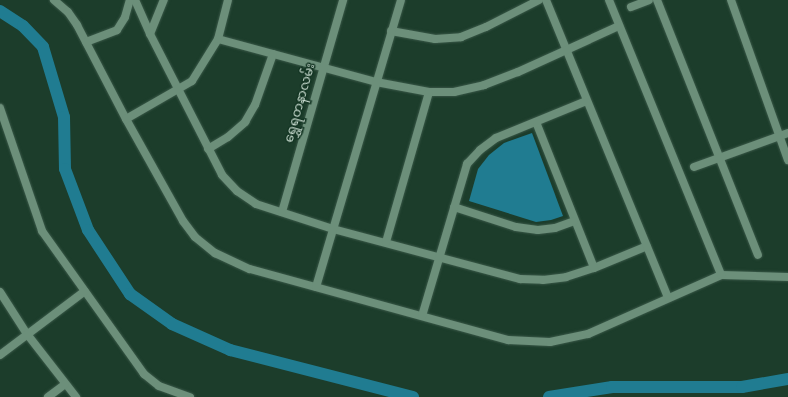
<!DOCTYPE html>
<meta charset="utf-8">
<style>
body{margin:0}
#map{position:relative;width:788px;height:397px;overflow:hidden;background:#1c3d2b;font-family:Roboto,"Noto Sans Myanmar",sans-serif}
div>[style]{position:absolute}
.water>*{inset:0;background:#207c91}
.river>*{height:12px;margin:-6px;padding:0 6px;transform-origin:6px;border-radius:6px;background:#207c91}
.roads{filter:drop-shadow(0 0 1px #3a5848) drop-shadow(0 0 1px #3a5848)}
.minor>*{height:8px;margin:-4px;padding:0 4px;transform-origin:4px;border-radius:4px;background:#6c8f7a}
span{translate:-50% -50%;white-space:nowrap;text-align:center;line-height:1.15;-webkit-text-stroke:3px #113321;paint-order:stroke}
.street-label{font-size:13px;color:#caddd1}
</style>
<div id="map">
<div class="water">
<div style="clip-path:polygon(532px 133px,563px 216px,551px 220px,536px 222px,469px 201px,478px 169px,489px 155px,504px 143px)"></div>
</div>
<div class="river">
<div style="left:0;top:11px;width:27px;rotate:33deg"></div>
<div style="left:23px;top:26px;width:29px;rotate:46deg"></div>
<div style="left:43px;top:47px;width:73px;rotate:73.3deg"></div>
<div style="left:64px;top:117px;width:52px;rotate:88.9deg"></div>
<div style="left:65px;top:169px;width:65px;rotate:69.3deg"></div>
<div style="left:88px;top:230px;width:77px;rotate:56.7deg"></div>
<div style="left:130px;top:294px;width:52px;rotate:35.5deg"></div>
<div style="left:172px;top:324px;width:64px;rotate:24.1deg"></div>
<div style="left:230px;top:350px;width:189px;rotate:14.4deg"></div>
<div style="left:549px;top:397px;width:64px;rotate:-9deg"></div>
<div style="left:612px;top:387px;width:130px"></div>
<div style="left:742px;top:387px;width:47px;rotate:-9.9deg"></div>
</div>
<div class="roads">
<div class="minor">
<div style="left:54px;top:0;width:18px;rotate:41deg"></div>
<div style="left:68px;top:12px;width:16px;rotate:55deg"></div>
<div style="left:77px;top:25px;width:106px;rotate:62.5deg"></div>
<div style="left:126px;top:119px;width:117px;rotate:60.8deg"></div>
<div style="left:183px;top:221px;width:20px;rotate:53deg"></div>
<div style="left:195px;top:237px;width:26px;rotate:39deg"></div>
<div style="left:215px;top:253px;width:38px;rotate:25deg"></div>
<div style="left:250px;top:269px;width:268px;rotate:15.4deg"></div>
<div style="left:508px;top:340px;width:42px;rotate:2.7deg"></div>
<div style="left:550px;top:342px;width:39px;rotate:-12deg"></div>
<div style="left:588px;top:334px;width:145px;rotate:-23.9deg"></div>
<div style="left:721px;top:275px;width:67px;rotate:1.7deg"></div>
<div style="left:135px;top:0;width:37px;rotate:66deg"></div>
<div style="left:150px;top:34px;width:158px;rotate:62.9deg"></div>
<div style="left:222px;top:175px;width:22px;rotate:47deg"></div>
<div style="left:237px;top:191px;width:23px;rotate:34deg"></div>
<div style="left:256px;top:204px;width:81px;rotate:18deg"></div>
<div style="left:333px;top:229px;width:194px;rotate:15deg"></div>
<div style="left:520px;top:279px;width:23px;rotate:2deg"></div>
<div style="left:543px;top:280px;width:23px;rotate:-7deg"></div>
<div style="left:566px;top:277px;width:29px;rotate:-18deg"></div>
<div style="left:594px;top:268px;width:57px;rotate:-22.5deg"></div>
<div style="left:546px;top:0;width:322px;rotate:67.7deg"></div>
<div style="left:609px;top:0;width:297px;rotate:67.8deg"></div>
<div style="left:657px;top:0;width:274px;rotate:68.4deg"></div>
<div style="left:731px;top:0;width:170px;rotate:70.4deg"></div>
<div style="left:631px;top:7px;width:19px;rotate:-21deg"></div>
<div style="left:391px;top:31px;width:45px;rotate:10.3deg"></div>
<div style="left:435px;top:39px;width:26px;rotate:-4deg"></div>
<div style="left:461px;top:37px;width:27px;rotate:-22deg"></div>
<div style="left:486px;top:27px;width:59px;rotate:-27deg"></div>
<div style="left:150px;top:34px;width:37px;rotate:-68deg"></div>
<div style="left:218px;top:39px;width:164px;rotate:15.2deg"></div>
<div style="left:376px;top:82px;width:54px;rotate:10.7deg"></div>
<div style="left:429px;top:92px;width:25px"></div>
<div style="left:454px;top:92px;width:31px;rotate:-13deg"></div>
<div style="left:484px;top:85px;width:36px;rotate:-21deg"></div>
<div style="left:518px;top:72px;width:111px;rotate:-24.5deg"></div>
<div style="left:86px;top:42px;width:33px;rotate:-21deg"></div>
<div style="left:117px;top:30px;width:15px;rotate:-58deg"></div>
<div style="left:125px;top:17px;width:18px;rotate:-74deg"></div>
<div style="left:0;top:108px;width:130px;rotate:71.1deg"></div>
<div style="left:42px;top:231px;width:176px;rotate:54.5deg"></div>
<div style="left:144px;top:374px;width:19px;rotate:39deg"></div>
<div style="left:159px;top:386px;width:33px;rotate:20deg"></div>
<div style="left:126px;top:119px;width:76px;rotate:-29.9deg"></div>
<div style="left:192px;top:81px;width:49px;rotate:-58.2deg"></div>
<div style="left:218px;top:39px;width:40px;rotate:-75.6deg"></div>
<div style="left:536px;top:122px;width:157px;rotate:68.3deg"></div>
<div style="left:208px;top:149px;width:23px;rotate:-31deg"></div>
<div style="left:228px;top:137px;width:23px;rotate:-41deg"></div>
<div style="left:245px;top:122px;width:20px;rotate:-60deg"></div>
<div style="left:255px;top:105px;width:54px;rotate:-70.6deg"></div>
<div style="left:694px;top:167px;width:100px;rotate:-19.9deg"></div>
<div style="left:454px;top:207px;width:65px;rotate:17.9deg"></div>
<div style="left:516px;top:227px;width:22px;rotate:8deg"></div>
<div style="left:538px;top:230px;width:17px;rotate:-7deg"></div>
<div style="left:555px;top:228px;width:20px;rotate:-20deg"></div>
<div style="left:282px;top:212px;width:221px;rotate:-73.9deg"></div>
<div style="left:386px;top:242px;width:156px;rotate:-74deg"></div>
<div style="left:316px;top:287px;width:299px;rotate:-73.5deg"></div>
<div style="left:0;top:292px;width:50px;rotate:57.3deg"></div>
<div style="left:27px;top:334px;width:80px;rotate:52.1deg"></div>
<div style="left:422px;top:316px;width:159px;rotate:-73.5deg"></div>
<div style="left:467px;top:164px;width:19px;rotate:-47deg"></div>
<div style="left:480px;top:150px;width:20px;rotate:-37deg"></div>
<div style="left:496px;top:138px;width:97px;rotate:-22.3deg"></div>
<div style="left:0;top:355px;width:106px;rotate:-37deg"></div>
<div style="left:48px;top:397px;width:21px;rotate:-37deg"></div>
</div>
</div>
<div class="street-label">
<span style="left:300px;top:103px;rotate:-74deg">ရွှေရတနာလမ်း</span>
</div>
</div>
